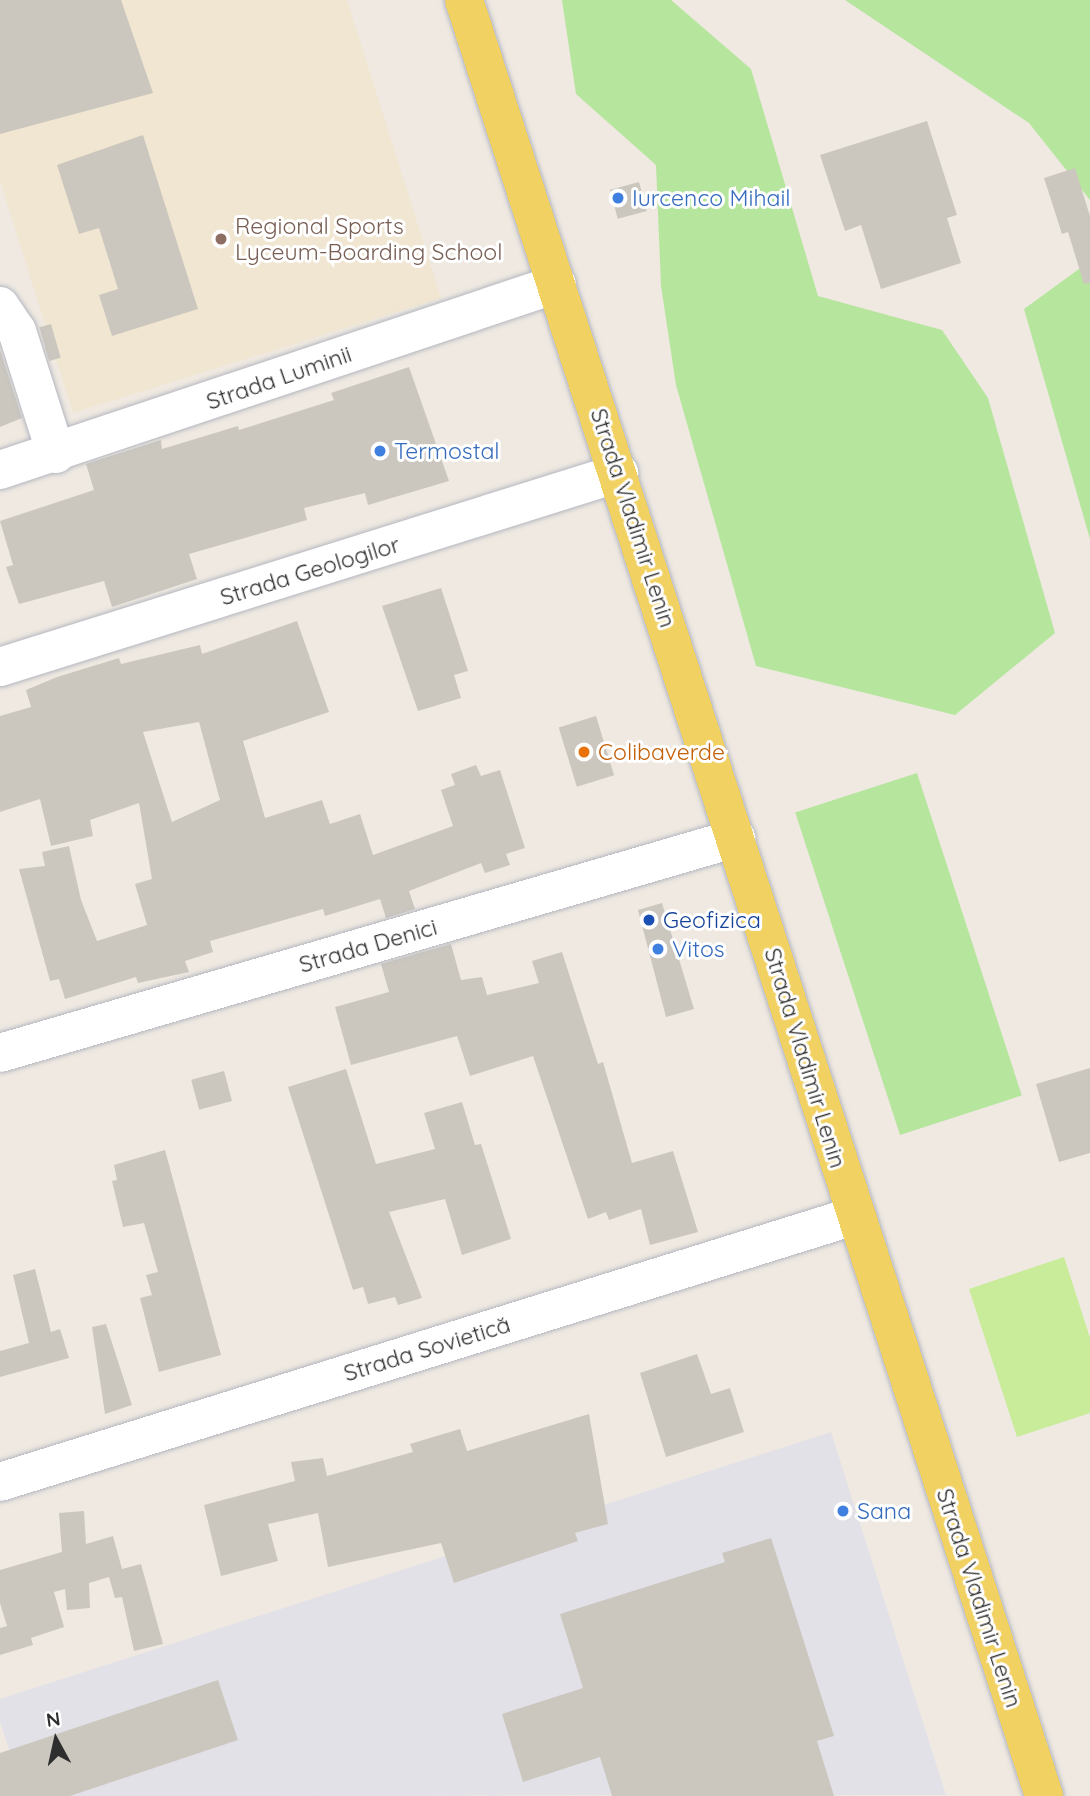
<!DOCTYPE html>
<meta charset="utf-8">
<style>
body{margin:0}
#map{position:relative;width:1090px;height:1796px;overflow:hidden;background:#efe9e1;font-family:Quicksand,sans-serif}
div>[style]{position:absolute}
.industrial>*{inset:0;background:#e3e1e8}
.education>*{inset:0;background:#f0e6d1}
.green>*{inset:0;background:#b6e59e;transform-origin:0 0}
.pitch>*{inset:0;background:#c9ec9a}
.building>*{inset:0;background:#cbc7bf;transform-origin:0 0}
.roads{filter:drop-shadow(0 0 2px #b4b7c1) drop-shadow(0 0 2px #b4b7c1)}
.minor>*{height:38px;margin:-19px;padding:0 19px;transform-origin:19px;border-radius:19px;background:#fff}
.major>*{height:38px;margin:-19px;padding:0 19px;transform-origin:19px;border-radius:19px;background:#f2d163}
.dots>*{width:19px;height:19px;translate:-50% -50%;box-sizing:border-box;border:4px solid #fff;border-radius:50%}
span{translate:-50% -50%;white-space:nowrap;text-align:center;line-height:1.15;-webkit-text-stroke:6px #fff;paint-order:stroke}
.shop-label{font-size:23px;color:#366cbe}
.left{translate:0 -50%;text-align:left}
.education-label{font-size:23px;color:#785e54}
.street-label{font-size:23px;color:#2e2e2e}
.food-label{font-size:23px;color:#c56008}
.transit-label{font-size:23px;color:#164399}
.north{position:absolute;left:21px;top:1705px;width:70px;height:70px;-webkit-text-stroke:5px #fff;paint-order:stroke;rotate:352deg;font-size:19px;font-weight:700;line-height:28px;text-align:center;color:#2e2e2e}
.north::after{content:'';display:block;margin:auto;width:24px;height:32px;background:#2e2e2e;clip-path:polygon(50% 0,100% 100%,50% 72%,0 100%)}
</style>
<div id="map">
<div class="industrial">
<div style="clip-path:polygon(831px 1432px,946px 1795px,24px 1796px,0 1722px,0 1699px)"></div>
</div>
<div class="education">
<div style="clip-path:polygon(0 0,347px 0,441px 298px,73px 413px,0 181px)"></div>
</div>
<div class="green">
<div style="clip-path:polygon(562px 0,671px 0,751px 69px,818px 296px,942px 330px,988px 398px,1055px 633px,955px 715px,756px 666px,676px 385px,661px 286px,656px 165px,576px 94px)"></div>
<div style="clip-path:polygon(845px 0,1090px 0,1090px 200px,1029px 123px)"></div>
<div style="clip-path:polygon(1090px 261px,1090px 539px,1024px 309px)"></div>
<div style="left:917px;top:773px;width:339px;height:128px;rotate:72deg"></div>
</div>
<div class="pitch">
<div style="clip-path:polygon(1064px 1257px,1090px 1338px,1090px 1413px,1017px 1437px,969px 1289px)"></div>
</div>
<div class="building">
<div style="clip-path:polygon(0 0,121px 0,153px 93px,0 134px)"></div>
<div style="clip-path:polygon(927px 121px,957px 215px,947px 218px,961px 263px,881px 289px,861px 225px,845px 231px,820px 155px)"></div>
<div style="clip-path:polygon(143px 135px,198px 309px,112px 336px,99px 295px,118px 289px,99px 228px,79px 234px,57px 165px)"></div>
<div style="clip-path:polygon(1075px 168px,1090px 216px,1090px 283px,1084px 284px,1068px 232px,1062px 234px,1044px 178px)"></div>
<div style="left:639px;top:182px;width:30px;height:30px;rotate:75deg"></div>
<div style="left:51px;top:324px;width:35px;height:12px;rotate:74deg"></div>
<div style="clip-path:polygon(0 350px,22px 418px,0 427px)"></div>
<div style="clip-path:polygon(409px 367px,449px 481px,368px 505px,365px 493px,304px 508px,307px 520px,189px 554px,197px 579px,112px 607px,104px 581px,19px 604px,6px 567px,13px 565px,0 521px,94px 490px,86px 464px,161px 440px,162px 449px,238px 426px,239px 430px,334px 400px,331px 393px)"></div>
<div style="clip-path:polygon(441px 588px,468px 671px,454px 675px,461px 698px,418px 711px,382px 606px)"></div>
<div style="clip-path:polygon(evenodd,297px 621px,329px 712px,243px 741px,265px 818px,322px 800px,330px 824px,360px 814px,373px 855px,453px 826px,441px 790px,455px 785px,451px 774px,476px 765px,481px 776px,500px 770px,525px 848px,506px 854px,510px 865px,485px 873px,481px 863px,409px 891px,415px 909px,386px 918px,380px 899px,325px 916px,323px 909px,210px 941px,213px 952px,185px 961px,189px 972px,138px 983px,136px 977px,65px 999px,59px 979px,50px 981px,19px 869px,45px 866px,42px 852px,69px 846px,81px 900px,97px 941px,147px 925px,135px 884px,152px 879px,139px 803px,90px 820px,93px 836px,51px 846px,40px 799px,0 812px,0 716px,31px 707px,26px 690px,57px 677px,119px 658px,121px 664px,200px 645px,202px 654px,297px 621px,199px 722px,220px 800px,172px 822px,143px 732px,199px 722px)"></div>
<div style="left:596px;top:716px;width:62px;height:39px;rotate:73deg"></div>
<div style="clip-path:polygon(662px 903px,694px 1009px,666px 1017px,638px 910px)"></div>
<div style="clip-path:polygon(451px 944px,461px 980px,482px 977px,487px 995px,539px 983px,532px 961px,562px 952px,598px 1064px,603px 1062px,632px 1163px,673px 1151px,698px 1232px,650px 1245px,641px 1209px,609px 1220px,606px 1212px,588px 1219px,533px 1056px,470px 1076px,457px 1036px,351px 1065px,335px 1007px,389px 992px,381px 964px)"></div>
<div style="clip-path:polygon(1090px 1068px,1090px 1153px,1059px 1162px,1036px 1084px)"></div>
<div style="clip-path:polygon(346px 1069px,376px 1164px,435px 1149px,424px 1113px,462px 1102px,475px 1145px,481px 1144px,511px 1239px,462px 1255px,445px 1199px,389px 1212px,422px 1298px,398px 1305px,395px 1297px,368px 1304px,363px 1287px,353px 1290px,288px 1087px)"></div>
<div style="left:224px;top:1071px;width:31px;height:34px;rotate:75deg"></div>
<div style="clip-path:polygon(165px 1150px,221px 1355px,159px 1372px,140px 1298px,152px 1295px,146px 1275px,158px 1272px,144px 1223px,123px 1227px,112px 1181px,117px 1180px,114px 1165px)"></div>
<div style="clip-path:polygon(35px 1269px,51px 1332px,60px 1329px,69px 1358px,0 1377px,0 1351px,29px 1343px,13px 1275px)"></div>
<div style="clip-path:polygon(106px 1324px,132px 1405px,105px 1414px,92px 1327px)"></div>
<div style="clip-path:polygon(697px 1354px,711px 1394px,730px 1388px,744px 1432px,666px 1457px,640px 1373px)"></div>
<div style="clip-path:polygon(589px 1414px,608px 1524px,575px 1533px,578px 1541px,454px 1583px,441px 1543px,328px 1567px,318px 1513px,268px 1524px,278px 1561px,221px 1576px,204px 1505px,295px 1481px,291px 1462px,323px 1458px,327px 1476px,413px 1452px,410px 1444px,460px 1429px,467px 1451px)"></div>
<div style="clip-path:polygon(84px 1511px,86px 1544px,113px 1536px,122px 1569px,141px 1564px,163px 1644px,134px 1651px,122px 1597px,115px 1598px,109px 1577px,89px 1583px,90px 1608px,67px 1610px,65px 1589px,54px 1592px,64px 1627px,31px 1638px,33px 1645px,0 1655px,0 1628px,7px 1626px,0 1603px,0 1570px,62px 1552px,59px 1513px)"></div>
<div style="clip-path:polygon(771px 1538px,834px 1736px,817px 1741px,834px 1796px,612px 1796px,600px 1757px,523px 1782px,502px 1714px,583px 1688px,560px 1614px,725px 1562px,722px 1553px)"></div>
<div style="clip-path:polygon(218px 1680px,238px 1740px,70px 1796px,0 1796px,0 1753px)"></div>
</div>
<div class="roads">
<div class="minor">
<div style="left:0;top:306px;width:30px;rotate:56deg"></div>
<div style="left:17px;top:331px;width:129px;rotate:72.4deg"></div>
<div style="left:0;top:470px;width:587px;rotate:-18.47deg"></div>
<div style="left:0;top:667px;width:649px;rotate:-17.4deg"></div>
<div style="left:0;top:1053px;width:767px;rotate:-16.28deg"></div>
<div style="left:0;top:1482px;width:894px;rotate:-17.3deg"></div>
</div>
<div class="major">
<div style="left:464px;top:0;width:1887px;rotate:72.1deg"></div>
</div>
</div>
<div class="dots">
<div style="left:618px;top:198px;background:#3f7fe0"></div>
<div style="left:221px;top:239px;background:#8d6e63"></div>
<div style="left:380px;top:451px;background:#3f7fe0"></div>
<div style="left:584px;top:752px;background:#e8710a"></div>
<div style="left:649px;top:920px;background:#1a4fb4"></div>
<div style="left:658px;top:949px;background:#3f7fe0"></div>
<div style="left:843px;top:1511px;background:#3f7fe0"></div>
</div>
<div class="shop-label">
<span class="left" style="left:632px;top:198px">Iurcenco Mihail</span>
<span class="left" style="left:394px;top:451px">Termostal</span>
<span class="left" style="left:672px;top:949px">Vitos</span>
<span class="left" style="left:857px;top:1511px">Sana</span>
</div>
<div class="education-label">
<span class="left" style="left:235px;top:239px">Regional Sports<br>Lyceum-Boarding School</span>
</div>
<div class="street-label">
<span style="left:279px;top:378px;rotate:-19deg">Strada Luminii</span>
<span style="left:633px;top:518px;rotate:72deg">Strada Vladimir Lenin</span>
<span style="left:310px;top:571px;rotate:-17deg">Strada Geologilor</span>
<span style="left:368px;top:946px;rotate:-16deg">Strada Denici</span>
<span style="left:805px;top:1058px;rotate:73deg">Strada Vladimir Lenin</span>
<span style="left:427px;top:1349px;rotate:-17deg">Strada Sovietică</span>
<span style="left:979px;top:1598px;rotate:72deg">Strada Vladimir Lenin</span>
</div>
<div class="food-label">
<span class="left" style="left:598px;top:752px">Colibaverde</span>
</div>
<div class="transit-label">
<span class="left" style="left:663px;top:920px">Geofizica</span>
</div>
<div class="north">N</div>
</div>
